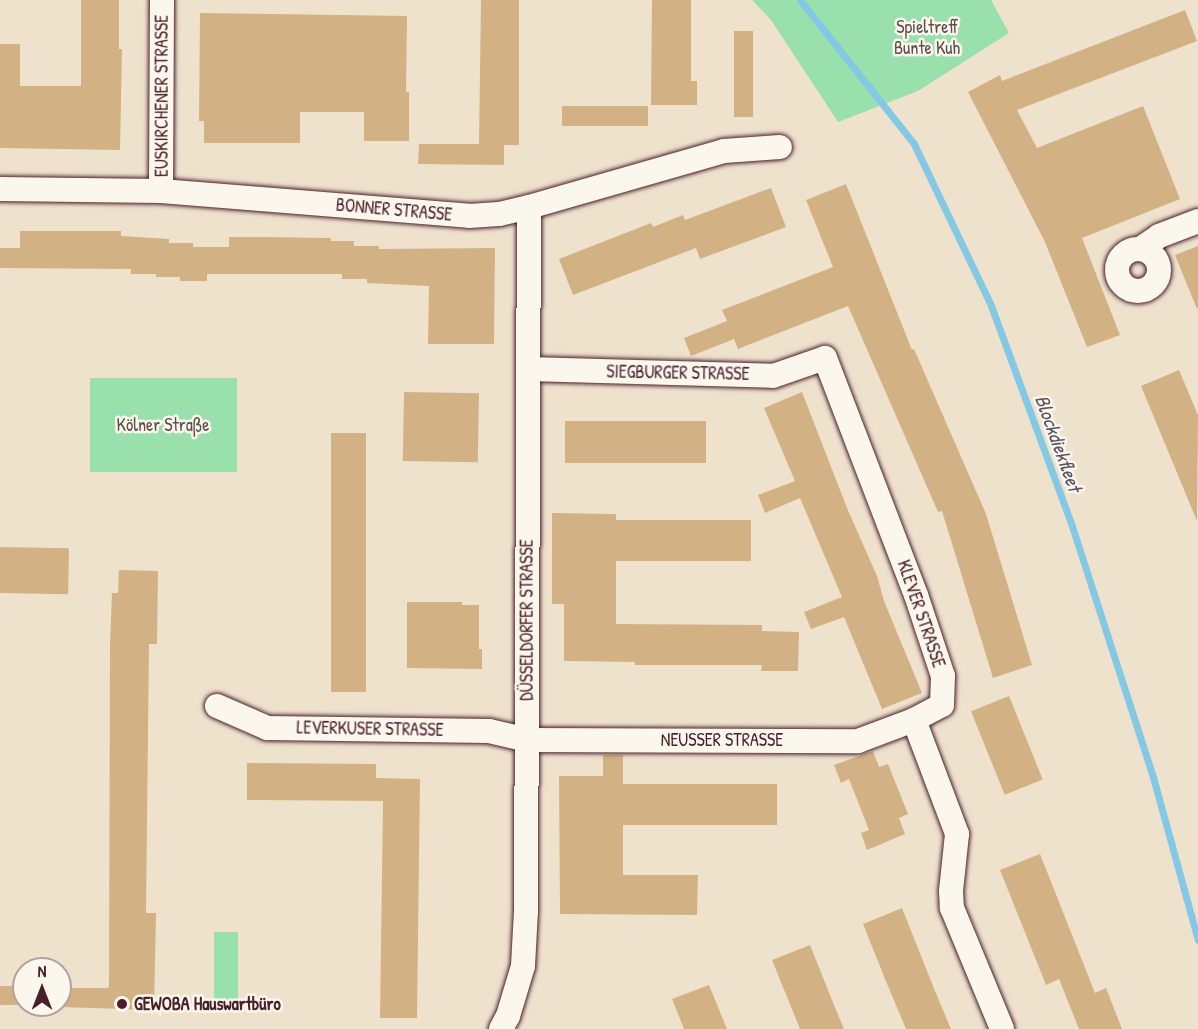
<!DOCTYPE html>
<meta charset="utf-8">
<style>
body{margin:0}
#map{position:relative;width:1198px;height:1029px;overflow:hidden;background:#efe2cd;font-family:"Patrick Hand",sans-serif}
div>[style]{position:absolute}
.green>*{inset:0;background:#9ae0ad;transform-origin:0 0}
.stream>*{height:7px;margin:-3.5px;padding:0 3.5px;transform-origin:3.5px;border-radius:3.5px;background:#83c8e4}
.building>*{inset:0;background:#d2b285;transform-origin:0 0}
.roads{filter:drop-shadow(0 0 2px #4a1f2b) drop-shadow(0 0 2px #4a1f2b)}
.minor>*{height:24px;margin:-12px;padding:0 12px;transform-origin:12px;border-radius:12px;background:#fbf7ec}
.minor>.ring{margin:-12px;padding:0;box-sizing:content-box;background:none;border:24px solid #fbf7ec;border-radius:50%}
.dots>*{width:16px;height:16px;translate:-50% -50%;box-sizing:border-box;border:3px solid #fbf7ec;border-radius:50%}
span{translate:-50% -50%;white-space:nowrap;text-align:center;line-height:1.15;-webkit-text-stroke:5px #fbf7ec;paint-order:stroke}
.park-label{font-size:18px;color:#5e4f4c}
.street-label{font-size:18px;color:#4a1f2b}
.poi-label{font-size:18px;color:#4a1f2b;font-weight:700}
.left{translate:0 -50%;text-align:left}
.water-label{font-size:20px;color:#5b5262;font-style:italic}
.north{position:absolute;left:12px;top:957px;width:60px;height:60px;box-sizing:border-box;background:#fbf7ec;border:2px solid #b4a19f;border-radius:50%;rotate:0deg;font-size:16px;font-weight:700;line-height:24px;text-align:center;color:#4a1f2b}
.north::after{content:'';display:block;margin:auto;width:21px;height:27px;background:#4a1f2b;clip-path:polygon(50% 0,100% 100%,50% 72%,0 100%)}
</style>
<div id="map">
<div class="green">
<div style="clip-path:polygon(752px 0,991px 0,1009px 33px,918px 91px,838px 122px,771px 20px)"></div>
<div style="left:90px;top:378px;width:147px;height:94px"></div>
<div style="left:214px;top:932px;width:24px;height:76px"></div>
</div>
<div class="stream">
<div style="left:800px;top:0;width:184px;rotate:51.6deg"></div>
<div style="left:914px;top:144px;width:176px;rotate:64.5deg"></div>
<div style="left:990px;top:303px;width:234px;rotate:69.8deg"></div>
<div style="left:1071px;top:523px;width:267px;rotate:72.1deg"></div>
<div style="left:1153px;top:777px;width:169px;rotate:74.6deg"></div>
</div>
<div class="building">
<div style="clip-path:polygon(81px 0,119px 0,119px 49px,122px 49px,120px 150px,0 148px,0 44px,20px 44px,20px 86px,81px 86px)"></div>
<div style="clip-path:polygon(481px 0,519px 0,519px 145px,504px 145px,504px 165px,418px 164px,419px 144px,479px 144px)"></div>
<div style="clip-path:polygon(652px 0,691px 0,691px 81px,697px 81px,697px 105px,651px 105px)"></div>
<div style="clip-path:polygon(1185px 10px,1197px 41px,1017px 110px,1037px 148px,1143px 106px,1180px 199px,1082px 238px,1120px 335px,1087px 347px,1045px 242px,968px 92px,1000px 75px,1002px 81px)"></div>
<div style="clip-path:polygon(200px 13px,407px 16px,406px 92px,409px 92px,409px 141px,364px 141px,364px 112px,300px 112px,300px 143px,204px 143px,204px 121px,199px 121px)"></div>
<div style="left:734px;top:31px;width:19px;height:86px"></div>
<div style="left:562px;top:106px;width:86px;height:20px"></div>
<div style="clip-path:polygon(846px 184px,912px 350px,914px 349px,986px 514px,1032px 665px,993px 678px,942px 511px,938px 512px,848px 306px,738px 349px,734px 339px,691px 356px,684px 338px,727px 321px,722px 310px,833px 267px,806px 200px)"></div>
<div style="clip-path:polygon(771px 188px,786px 227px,700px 259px,696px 248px,573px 295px,559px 259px,651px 223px,653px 227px,683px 215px,685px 220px)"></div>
<div style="clip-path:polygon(20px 231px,121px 231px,121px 236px,169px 239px,169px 243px,193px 243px,193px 247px,229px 247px,229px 237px,264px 237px,331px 238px,331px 241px,354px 241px,354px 246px,379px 246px,379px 249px,495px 248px,494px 344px,428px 344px,429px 286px,367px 283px,367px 279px,342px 279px,342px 274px,207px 274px,207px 281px,180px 281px,180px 277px,156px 277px,156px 274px,131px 274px,131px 269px,0 268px,0 248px,20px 248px)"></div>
<div style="clip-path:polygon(1198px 246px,1198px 308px,1197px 309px,1175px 255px)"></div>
<div style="clip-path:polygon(1179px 370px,1198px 415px,1197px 521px,1141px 386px)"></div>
<div style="left:404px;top:392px;width:75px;height:69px;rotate:1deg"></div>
<div style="clip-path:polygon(802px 392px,847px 508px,877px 576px,884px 601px,922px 693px,882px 709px,844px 617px,811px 629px,804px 612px,842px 597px,800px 498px,765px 513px,758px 495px,795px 481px,764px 408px)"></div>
<div style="left:706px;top:421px;width:42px;height:141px;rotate:90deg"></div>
<div style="left:331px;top:433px;width:35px;height:259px"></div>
<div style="clip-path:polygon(552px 513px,616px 514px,616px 520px,751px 520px,751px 561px,616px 561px,616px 624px,762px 625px,762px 631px,799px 632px,798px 671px,761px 671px,762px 665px,635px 665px,635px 662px,564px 661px,564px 604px,552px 604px)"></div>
<div style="left:0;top:547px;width:69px;height:46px;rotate:1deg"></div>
<div style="clip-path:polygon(119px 570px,158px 571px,157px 644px,149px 644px,146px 913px,156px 913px,154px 1010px,60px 1007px,60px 988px,108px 988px,109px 985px,110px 644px,112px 593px,118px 593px)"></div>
<div style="clip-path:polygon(407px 602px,462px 602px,462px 605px,479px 605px,479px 649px,482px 649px,482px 669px,407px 668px)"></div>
<div style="left:1009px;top:696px;width:90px;height:41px;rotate:68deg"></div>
<div style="clip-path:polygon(873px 751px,879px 767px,888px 764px,908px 814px,899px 818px,905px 834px,867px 850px,861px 833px,869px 830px,862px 812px,849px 779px,841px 783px,834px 765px)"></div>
<div style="clip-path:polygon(603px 755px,623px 755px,623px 784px,777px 784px,777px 825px,623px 825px,623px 875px,698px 875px,697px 915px,560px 914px,559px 776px,603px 776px)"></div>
<div style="clip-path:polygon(247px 763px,376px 764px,376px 778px,420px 779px,417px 1018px,380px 1018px,383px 801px,247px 800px)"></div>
<div style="clip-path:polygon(1040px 854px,1095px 993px,1106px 988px,1122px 1029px,1079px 1029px,1059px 979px,1046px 985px,1000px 870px)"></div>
<div style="clip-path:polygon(902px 908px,935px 991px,951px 1029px,906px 1029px,885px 979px,863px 924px)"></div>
<div style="clip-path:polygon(810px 945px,836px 1010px,844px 1029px,800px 1029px,772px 960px)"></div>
<div style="clip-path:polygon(709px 985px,727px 1029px,684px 1029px,672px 999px)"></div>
<div style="left:0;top:986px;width:24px;height:19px"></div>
</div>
<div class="roads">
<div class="minor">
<div style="left:0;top:189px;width:161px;rotate:0.7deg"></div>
<div style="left:161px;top:191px;width:309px;rotate:4.6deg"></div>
<div style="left:469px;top:216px;width:30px;rotate:-4deg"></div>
<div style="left:499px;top:214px;width:31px;rotate:-13deg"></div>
<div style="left:529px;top:207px;width:203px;rotate:-16deg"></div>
<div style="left:724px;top:151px;width:56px;rotate:-4.1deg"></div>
<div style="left:161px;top:191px;width:191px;rotate:-89.7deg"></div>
<div class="ring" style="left:1117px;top:249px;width:18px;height:18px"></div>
<div style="left:1140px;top:249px;width:23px;rotate:-34deg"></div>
<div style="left:1159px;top:236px;width:42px;rotate:-21deg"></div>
<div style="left:528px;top:369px;width:245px;rotate:1.6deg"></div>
<div style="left:773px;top:376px;width:55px;rotate:-19.1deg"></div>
<div style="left:825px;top:358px;width:254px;rotate:69deg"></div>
<div style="left:916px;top:595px;width:85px;rotate:71.6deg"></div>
<div style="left:943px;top:676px;width:29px;rotate:92deg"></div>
<div style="left:942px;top:705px;width:32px;rotate:152deg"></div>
<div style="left:914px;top:720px;width:122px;rotate:69.3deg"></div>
<div style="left:957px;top:834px;width:57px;rotate:96deg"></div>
<div style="left:951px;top:891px;width:17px;rotate:87deg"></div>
<div style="left:952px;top:908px;width:131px;rotate:67.5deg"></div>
<div style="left:217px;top:706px;width:55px;rotate:23.7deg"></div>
<div style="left:267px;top:728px;width:222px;rotate:0.8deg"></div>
<div style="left:489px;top:731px;width:39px;rotate:13deg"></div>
<div style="left:527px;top:740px;width:331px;rotate:0.2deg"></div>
<div style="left:858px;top:741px;width:60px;rotate:-20.6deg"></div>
<div style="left:501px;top:1029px;width:15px;rotate:-62deg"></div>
<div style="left:508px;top:1016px;width:52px;rotate:-73.3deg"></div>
<div style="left:523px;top:966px;width:55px;rotate:-86.9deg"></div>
<div style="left:526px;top:911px;width:704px;rotate:-89.76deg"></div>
</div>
</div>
<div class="dots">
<div style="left:122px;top:1004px;background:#4a1f2b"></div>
</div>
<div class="park-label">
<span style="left:927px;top:38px">Spieltreff<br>Bunte Kuh</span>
<span style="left:163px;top:425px">Kölner Straße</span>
</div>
<div class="street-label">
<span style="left:162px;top:96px;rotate:-90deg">EUSKIRCHENER STRASSE</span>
<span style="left:394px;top:210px;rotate:5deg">BONNER STRASSE</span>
<span style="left:678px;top:373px;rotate:1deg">SIEGBURGER STRASSE</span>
<span style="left:921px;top:614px;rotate:71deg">KLEVER STRASSE</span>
<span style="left:527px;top:620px;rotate:-90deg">DÜSSELDORFER STRASSE</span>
<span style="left:370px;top:729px;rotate:1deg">LEVERKUSER STRASSE</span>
<span style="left:722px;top:740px">NEUSSER STRASSE</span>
</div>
<div class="poi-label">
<span class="left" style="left:134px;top:1004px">GEWOBA Hauswartbüro</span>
</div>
<div class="water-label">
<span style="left:1059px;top:443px;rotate:70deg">Blockdiekfleet</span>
</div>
<div class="north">N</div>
</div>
